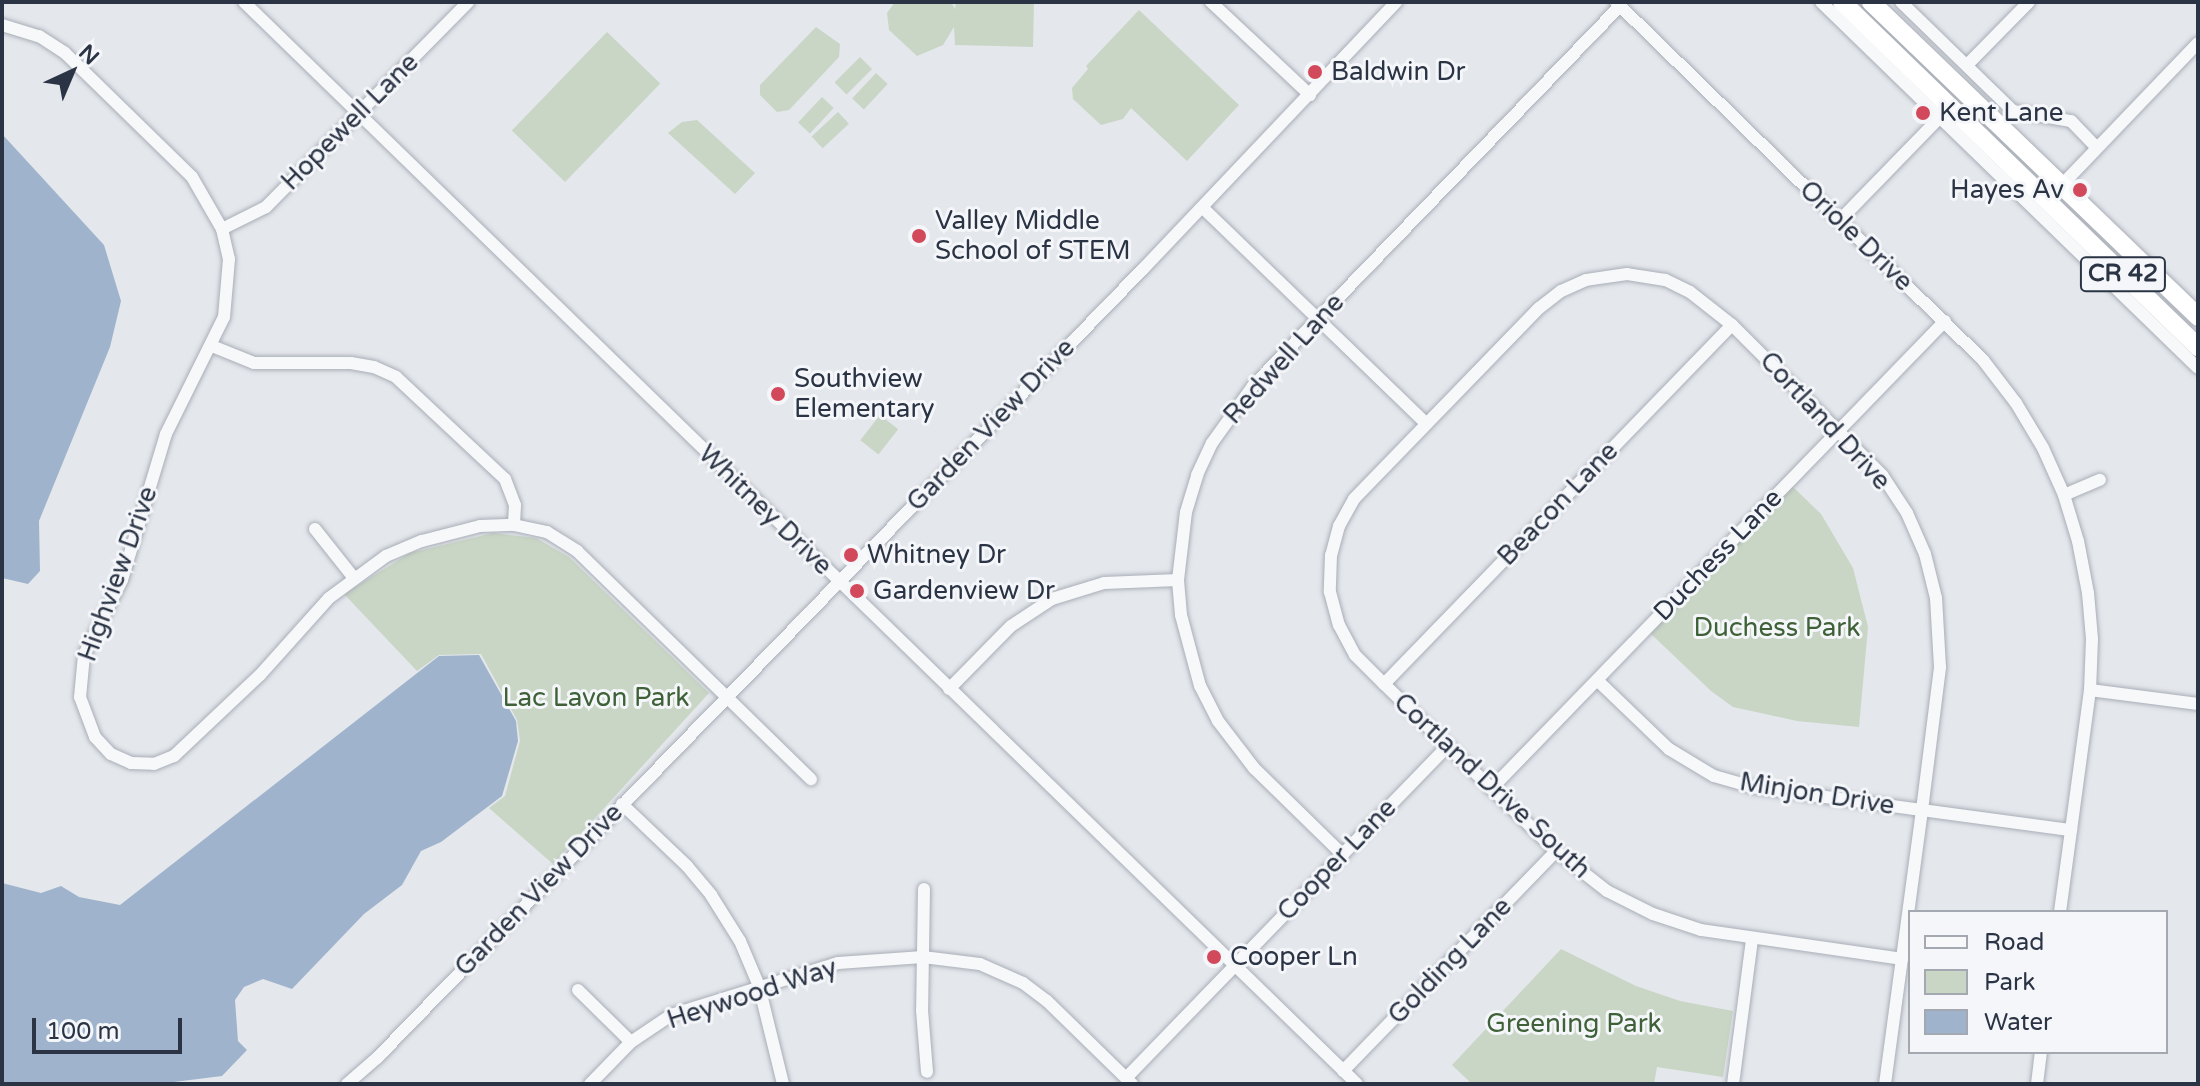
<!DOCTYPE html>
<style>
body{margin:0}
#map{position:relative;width:2200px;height:1086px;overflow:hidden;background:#e4e7ec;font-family:"Varela Round",sans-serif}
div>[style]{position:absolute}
.green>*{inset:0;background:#c9d6c5;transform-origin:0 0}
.water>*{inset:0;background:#9fb4cc}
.roads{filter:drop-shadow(0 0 2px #a9aeb7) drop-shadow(0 0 2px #a9aeb7)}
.minor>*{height:12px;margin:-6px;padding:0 6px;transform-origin:6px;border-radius:6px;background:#f7f8fa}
.highway>*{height:18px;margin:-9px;padding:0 9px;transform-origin:9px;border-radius:9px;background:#fff}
.dots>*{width:22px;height:22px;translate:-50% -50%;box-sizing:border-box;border:4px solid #f4f6f9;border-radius:50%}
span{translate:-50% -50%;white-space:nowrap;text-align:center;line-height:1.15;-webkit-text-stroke:6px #f4f6f9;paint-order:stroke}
.shield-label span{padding:2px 6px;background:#f4f6f9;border:2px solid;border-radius:6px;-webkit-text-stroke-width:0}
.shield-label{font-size:24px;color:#2b3445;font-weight:700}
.poi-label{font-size:26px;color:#2b3445}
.left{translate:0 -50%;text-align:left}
.right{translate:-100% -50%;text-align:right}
.street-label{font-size:26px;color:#2b3445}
.park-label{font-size:26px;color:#3f6138}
.frame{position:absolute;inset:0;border:4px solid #2b3445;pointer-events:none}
.legend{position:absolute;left:1908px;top:910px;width:260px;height:144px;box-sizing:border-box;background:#f4f6f9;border:2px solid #a4a8b1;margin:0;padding:10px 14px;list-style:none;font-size:24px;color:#2b3445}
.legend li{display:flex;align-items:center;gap:16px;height:40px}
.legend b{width:40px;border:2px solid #a4a8b1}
.north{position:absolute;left:32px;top:32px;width:80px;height:80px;-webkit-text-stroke:6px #f4f6f9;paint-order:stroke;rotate:44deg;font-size:22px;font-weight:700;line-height:32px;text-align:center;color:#2b3445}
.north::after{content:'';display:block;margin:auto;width:28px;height:36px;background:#2b3445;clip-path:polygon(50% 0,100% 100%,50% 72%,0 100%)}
.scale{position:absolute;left:32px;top:1018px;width:150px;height:36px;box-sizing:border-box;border:4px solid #2b3445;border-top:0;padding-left:10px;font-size:24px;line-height:28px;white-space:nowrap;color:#2b3445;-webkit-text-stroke:6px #f4f6f9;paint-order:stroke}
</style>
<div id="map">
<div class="green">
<div style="clip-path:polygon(895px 2px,951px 2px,955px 9px,956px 2px,1034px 2px,1033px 47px,955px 45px,954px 27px,943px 45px,917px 56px,889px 30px,887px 13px)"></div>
<div style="clip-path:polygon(1139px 10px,1239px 105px,1187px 161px,1131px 108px,1123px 119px,1101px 125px,1073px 99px,1072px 88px,1088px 69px,1086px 66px)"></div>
<div style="clip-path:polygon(816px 27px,840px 44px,839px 57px,789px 110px,777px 112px,760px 95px,760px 85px)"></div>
<div style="left:607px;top:32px;width:74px;height:137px;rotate:44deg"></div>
<div style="left:860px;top:57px;width:17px;height:36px;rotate:45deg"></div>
<div style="left:876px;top:73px;width:16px;height:35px;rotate:43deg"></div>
<div style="left:822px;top:97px;width:16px;height:35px;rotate:43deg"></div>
<div style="left:838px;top:112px;width:16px;height:36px;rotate:47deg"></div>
<div style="clip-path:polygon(697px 120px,755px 173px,735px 194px,668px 133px,682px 122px)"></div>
<div style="left:880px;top:415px;width:23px;height:32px;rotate:38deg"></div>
<div style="clip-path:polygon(1792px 486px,1821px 514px,1853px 568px,1868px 627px,1859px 727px,1797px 721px,1733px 707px,1711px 691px,1650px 633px)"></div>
<div style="clip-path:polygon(493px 533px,536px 538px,569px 557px,709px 693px,553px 864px,489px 808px,505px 796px,520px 741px,517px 720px,481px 654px,439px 655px,417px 671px,344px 594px,410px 553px)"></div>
<div style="clip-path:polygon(1561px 949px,1636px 986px,1680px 1001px,1733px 1011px,1723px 1077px,1657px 1067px,1654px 1084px,1472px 1084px,1452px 1065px)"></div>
</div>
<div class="water">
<div style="clip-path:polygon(2px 134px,104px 245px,121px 301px,110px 347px,39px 521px,40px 571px,28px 584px,2px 578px)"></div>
<div style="clip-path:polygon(479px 655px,516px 721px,518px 741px,502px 796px,441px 842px,421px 851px,402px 885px,364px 914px,292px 989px,263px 979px,244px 987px,235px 1000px,238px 1041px,247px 1050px,222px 1076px,158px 1084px,2px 1084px,2px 883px,41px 893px,61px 886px,79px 897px,120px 905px,439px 656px)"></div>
</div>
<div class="roads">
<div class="minor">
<div style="left:244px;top:2px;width:1552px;rotate:44.19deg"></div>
<div style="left:1211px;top:2px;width:136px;rotate:43.2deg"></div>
<div style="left:1616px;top:2px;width:513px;rotate:44.29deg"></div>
<div style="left:1983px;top:360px;width:54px;rotate:52.5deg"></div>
<div style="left:2016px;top:403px;width:52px;rotate:59deg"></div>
<div style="left:2043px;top:448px;width:51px;rotate:65.9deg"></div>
<div style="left:2064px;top:495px;width:48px;rotate:73.1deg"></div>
<div style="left:2078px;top:541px;width:53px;rotate:79.1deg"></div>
<div style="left:2088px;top:593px;width:46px;rotate:85deg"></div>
<div style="left:2092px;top:639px;width:51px;rotate:92.2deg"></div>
<div style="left:2090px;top:690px;width:224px;rotate:97.7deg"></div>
<div style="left:1821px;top:2px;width:525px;rotate:44.15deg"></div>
<div style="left:1901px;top:2px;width:156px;rotate:44.2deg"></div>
<div style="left:2013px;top:111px;width:59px;rotate:9.8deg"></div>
<div style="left:2071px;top:121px;width:36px;rotate:46deg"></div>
<div style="left:2px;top:25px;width:39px;rotate:17deg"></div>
<div style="left:39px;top:36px;width:31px;rotate:33deg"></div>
<div style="left:65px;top:53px;width:177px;rotate:44.3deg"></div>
<div style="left:192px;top:177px;width:60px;rotate:60deg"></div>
<div style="left:222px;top:229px;width:31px;rotate:77deg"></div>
<div style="left:229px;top:259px;width:58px;rotate:94.9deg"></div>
<div style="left:224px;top:317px;width:131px;rotate:116.4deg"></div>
<div style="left:166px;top:434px;width:152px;rotate:106.8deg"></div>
<div style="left:122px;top:580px;width:84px;rotate:116.9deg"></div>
<div style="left:84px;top:655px;width:42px;rotate:95.4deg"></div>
<div style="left:80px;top:697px;width:43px;rotate:69.4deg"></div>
<div style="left:95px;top:737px;width:23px;rotate:47deg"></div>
<div style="left:111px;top:754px;width:22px;rotate:24deg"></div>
<div style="left:131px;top:763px;width:23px;rotate:2deg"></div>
<div style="left:154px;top:764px;width:22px;rotate:-22deg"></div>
<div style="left:174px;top:756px;width:118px;rotate:-43.3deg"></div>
<div style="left:260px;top:675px;width:103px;rotate:-48.1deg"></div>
<div style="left:329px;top:598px;width:71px;rotate:-36.4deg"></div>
<div style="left:386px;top:556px;width:39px;rotate:-23deg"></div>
<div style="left:422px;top:541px;width:60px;rotate:-14.5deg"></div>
<div style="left:480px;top:526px;width:34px;rotate:-2deg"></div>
<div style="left:514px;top:525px;width:34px;rotate:12deg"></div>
<div style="left:547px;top:532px;width:36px;rotate:32deg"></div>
<div style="left:577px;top:551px;width:327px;rotate:44.3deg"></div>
<div style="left:1967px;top:65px;width:88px;rotate:-45.5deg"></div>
<div style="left:2058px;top:189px;width:202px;rotate:-46.2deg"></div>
<div style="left:1203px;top:208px;width:310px;rotate:44deg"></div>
<div style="left:1840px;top:220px;width:148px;rotate:-45.8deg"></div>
<div style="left:222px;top:229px;width:49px;rotate:-26.6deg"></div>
<div style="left:266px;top:207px;width:288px;rotate:-45.4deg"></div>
<div style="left:212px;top:346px;width:45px;rotate:22deg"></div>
<div style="left:254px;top:363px;width:97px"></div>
<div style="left:351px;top:363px;width:23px;rotate:10deg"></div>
<div style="left:374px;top:367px;width:24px;rotate:24deg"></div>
<div style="left:396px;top:377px;width:149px;rotate:43.1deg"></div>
<div style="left:505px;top:479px;width:28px;rotate:69deg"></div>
<div style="left:515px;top:505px;width:20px;rotate:93deg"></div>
<div style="left:2064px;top:495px;width:39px;rotate:-23deg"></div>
<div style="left:315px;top:529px;width:61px;rotate:51.6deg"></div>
<div style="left:1597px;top:680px;width:100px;rotate:43.8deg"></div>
<div style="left:1669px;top:749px;width:52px;rotate:31deg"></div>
<div style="left:1714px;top:776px;width:40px;rotate:16deg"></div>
<div style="left:1752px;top:787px;width:322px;rotate:7.7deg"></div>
<div style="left:1384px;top:684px;width:500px;rotate:-45.9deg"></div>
<div style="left:949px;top:689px;width:88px;rotate:-45.5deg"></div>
<div style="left:1011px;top:626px;width:49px;rotate:-33.4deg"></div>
<div style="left:1052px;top:599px;width:54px;rotate:-17.1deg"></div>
<div style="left:1104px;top:583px;width:74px;rotate:-2.3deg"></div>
<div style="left:2090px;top:690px;width:109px;rotate:7.4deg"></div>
<div style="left:1491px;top:789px;width:652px;rotate:-45.87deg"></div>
<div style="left:622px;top:804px;width:90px;rotate:43.6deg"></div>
<div style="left:687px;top:866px;width:38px;rotate:50deg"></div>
<div style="left:711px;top:895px;width:54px;rotate:57.8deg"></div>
<div style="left:740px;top:941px;width:49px;rotate:67.1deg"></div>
<div style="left:759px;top:986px;width:101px;rotate:76.2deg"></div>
<div style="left:1343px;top:855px;width:124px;rotate:-135.7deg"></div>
<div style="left:1254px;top:768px;width:59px;rotate:-127.5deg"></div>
<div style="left:1218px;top:721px;width:39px;rotate:-117deg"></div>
<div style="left:1200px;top:686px;width:73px;rotate:-105deg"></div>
<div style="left:1181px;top:615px;width:35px;rotate:-95deg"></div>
<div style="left:1178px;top:580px;width:68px;rotate:-83.3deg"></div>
<div style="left:1186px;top:512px;width:39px;rotate:-73deg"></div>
<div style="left:1197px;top:475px;width:35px;rotate:-65deg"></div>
<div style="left:1212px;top:443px;width:70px;rotate:-54.3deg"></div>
<div style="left:1253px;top:386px;width:528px;rotate:-46deg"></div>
<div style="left:924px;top:889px;width:121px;rotate:90.9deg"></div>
<div style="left:922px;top:1010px;width:62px;rotate:85.4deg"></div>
<div style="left:578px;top:990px;width:74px;rotate:44.5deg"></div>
<div style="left:1343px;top:1071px;width:306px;rotate:-45.9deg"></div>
<div style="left:1126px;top:1078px;width:463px;rotate:-45.9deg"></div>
<div style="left:347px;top:1084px;width:40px;rotate:-41deg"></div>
<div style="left:377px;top:1058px;width:1100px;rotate:-45.85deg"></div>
<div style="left:1143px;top:269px;width:368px;rotate:-46.5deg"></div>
<div style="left:590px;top:1084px;width:59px;rotate:-45.7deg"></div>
<div style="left:631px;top:1042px;width:48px;rotate:-34deg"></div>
<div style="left:671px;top:1015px;width:175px;rotate:-17.3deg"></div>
<div style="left:838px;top:963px;width:85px;rotate:-4deg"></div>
<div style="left:923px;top:957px;width:57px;rotate:7deg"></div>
<div style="left:980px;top:964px;width:47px;rotate:23.8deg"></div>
<div style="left:1023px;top:983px;width:30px;rotate:37deg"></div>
<div style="left:1047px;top:1001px;width:119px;rotate:44.3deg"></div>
<div style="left:1733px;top:1084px;width:146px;rotate:-82.5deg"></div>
<div style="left:1885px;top:1084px;width:276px;rotate:-82.3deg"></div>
<div style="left:1922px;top:810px;width:144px;rotate:-82.8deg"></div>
<div style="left:1940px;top:667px;width:69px;rotate:-93.3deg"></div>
<div style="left:1936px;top:598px;width:45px;rotate:-104deg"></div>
<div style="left:1925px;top:554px;width:45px;rotate:-113.7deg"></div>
<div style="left:1907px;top:513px;width:45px;rotate:-123.3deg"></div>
<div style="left:1882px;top:475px;width:212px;rotate:-135deg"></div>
<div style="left:1732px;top:325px;width:53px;rotate:-141.8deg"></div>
<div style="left:1690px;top:292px;width:28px;rotate:-154deg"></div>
<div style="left:1665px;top:280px;width:38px;rotate:-171deg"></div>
<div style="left:1627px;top:274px;width:41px;rotate:171.7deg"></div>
<div style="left:1586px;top:280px;width:27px;rotate:156deg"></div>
<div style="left:1561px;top:291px;width:28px;rotate:142deg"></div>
<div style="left:1539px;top:308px;width:266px;rotate:134.1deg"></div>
<div style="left:1354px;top:499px;width:31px;rotate:119deg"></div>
<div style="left:1339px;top:526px;width:30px;rotate:105deg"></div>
<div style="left:1331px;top:555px;width:37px;rotate:92deg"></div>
<div style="left:1330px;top:592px;width:34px;rotate:75deg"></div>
<div style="left:1339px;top:625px;width:34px;rotate:62deg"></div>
<div style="left:1355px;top:655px;width:41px;rotate:45deg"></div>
<div style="left:1384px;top:684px;width:240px;rotate:44.2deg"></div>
<div style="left:1556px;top:851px;width:65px;rotate:38.1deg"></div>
<div style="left:1607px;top:891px;width:51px;rotate:26.6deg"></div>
<div style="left:1653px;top:914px;width:51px;rotate:18.4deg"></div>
<div style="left:1701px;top:930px;width:203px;rotate:8.2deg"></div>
<div style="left:2037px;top:1084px;width:32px;rotate:-83deg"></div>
</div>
<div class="highway">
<div style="left:1842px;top:2px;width:496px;rotate:44.1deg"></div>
<div style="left:1871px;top:2px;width:454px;rotate:43.9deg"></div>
</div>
</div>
<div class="dots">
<div style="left:1315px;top:72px;background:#d1495b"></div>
<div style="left:1923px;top:113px;background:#d1495b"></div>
<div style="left:2080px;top:190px;background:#d1495b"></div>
<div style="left:919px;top:236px;background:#d1495b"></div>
<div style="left:778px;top:394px;background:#d1495b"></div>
<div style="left:851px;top:555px;background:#d1495b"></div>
<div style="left:857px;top:591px;background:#d1495b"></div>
<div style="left:1214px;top:957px;background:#d1495b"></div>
</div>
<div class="shield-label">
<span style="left:2123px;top:274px">CR 42</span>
</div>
<div class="poi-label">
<span class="left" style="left:1331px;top:72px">Baldwin Dr</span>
<span class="left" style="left:1939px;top:113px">Kent Lane</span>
<span class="right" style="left:2064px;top:190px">Hayes Av</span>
<span class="left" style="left:935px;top:236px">Valley Middle<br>School of STEM</span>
<span class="left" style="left:794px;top:394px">Southview<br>Elementary</span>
<span class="left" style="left:867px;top:555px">Whitney Dr</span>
<span class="left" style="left:873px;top:591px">Gardenview Dr</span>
<span class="left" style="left:1230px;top:957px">Cooper Ln</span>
</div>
<div class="street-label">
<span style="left:350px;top:122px;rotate:-45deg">Hopewell Lane</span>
<span style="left:1856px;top:236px;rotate:44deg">Oriole Drive</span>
<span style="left:1284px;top:359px;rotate:-48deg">Redwell Lane</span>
<span style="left:1825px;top:421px;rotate:47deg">Cortland Drive</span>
<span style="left:991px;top:425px;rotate:-46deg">Garden View Drive</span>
<span style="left:1558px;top:504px;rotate:-46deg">Beacon Lane</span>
<span style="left:765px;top:510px;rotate:44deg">Whitney Drive</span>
<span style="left:1718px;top:555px;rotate:-46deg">Duchess Lane</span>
<span style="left:118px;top:574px;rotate:-70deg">Highview Drive</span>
<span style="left:1492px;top:786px;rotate:43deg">Cortland Drive South</span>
<span style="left:1817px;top:794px;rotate:9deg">Minjon Drive</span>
<span style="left:1337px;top:860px;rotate:-46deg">Cooper Lane</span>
<span style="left:539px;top:890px;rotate:-46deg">Garden View Drive</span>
<span style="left:1450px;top:961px;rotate:-46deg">Golding Lane</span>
<span style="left:752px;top:994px;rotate:-18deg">Heywood Way</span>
</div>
<div class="park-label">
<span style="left:1777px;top:628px">Duchess Park</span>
<span style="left:596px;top:698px">Lac Lavon Park</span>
<span style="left:1574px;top:1024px">Greening Park</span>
</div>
<div class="frame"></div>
<ul class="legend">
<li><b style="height:10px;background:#f7f8fa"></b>Road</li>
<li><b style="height:22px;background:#c9d6c5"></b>Park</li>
<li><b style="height:22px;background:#9fb4cc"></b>Water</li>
</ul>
<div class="north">N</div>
<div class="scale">100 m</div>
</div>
